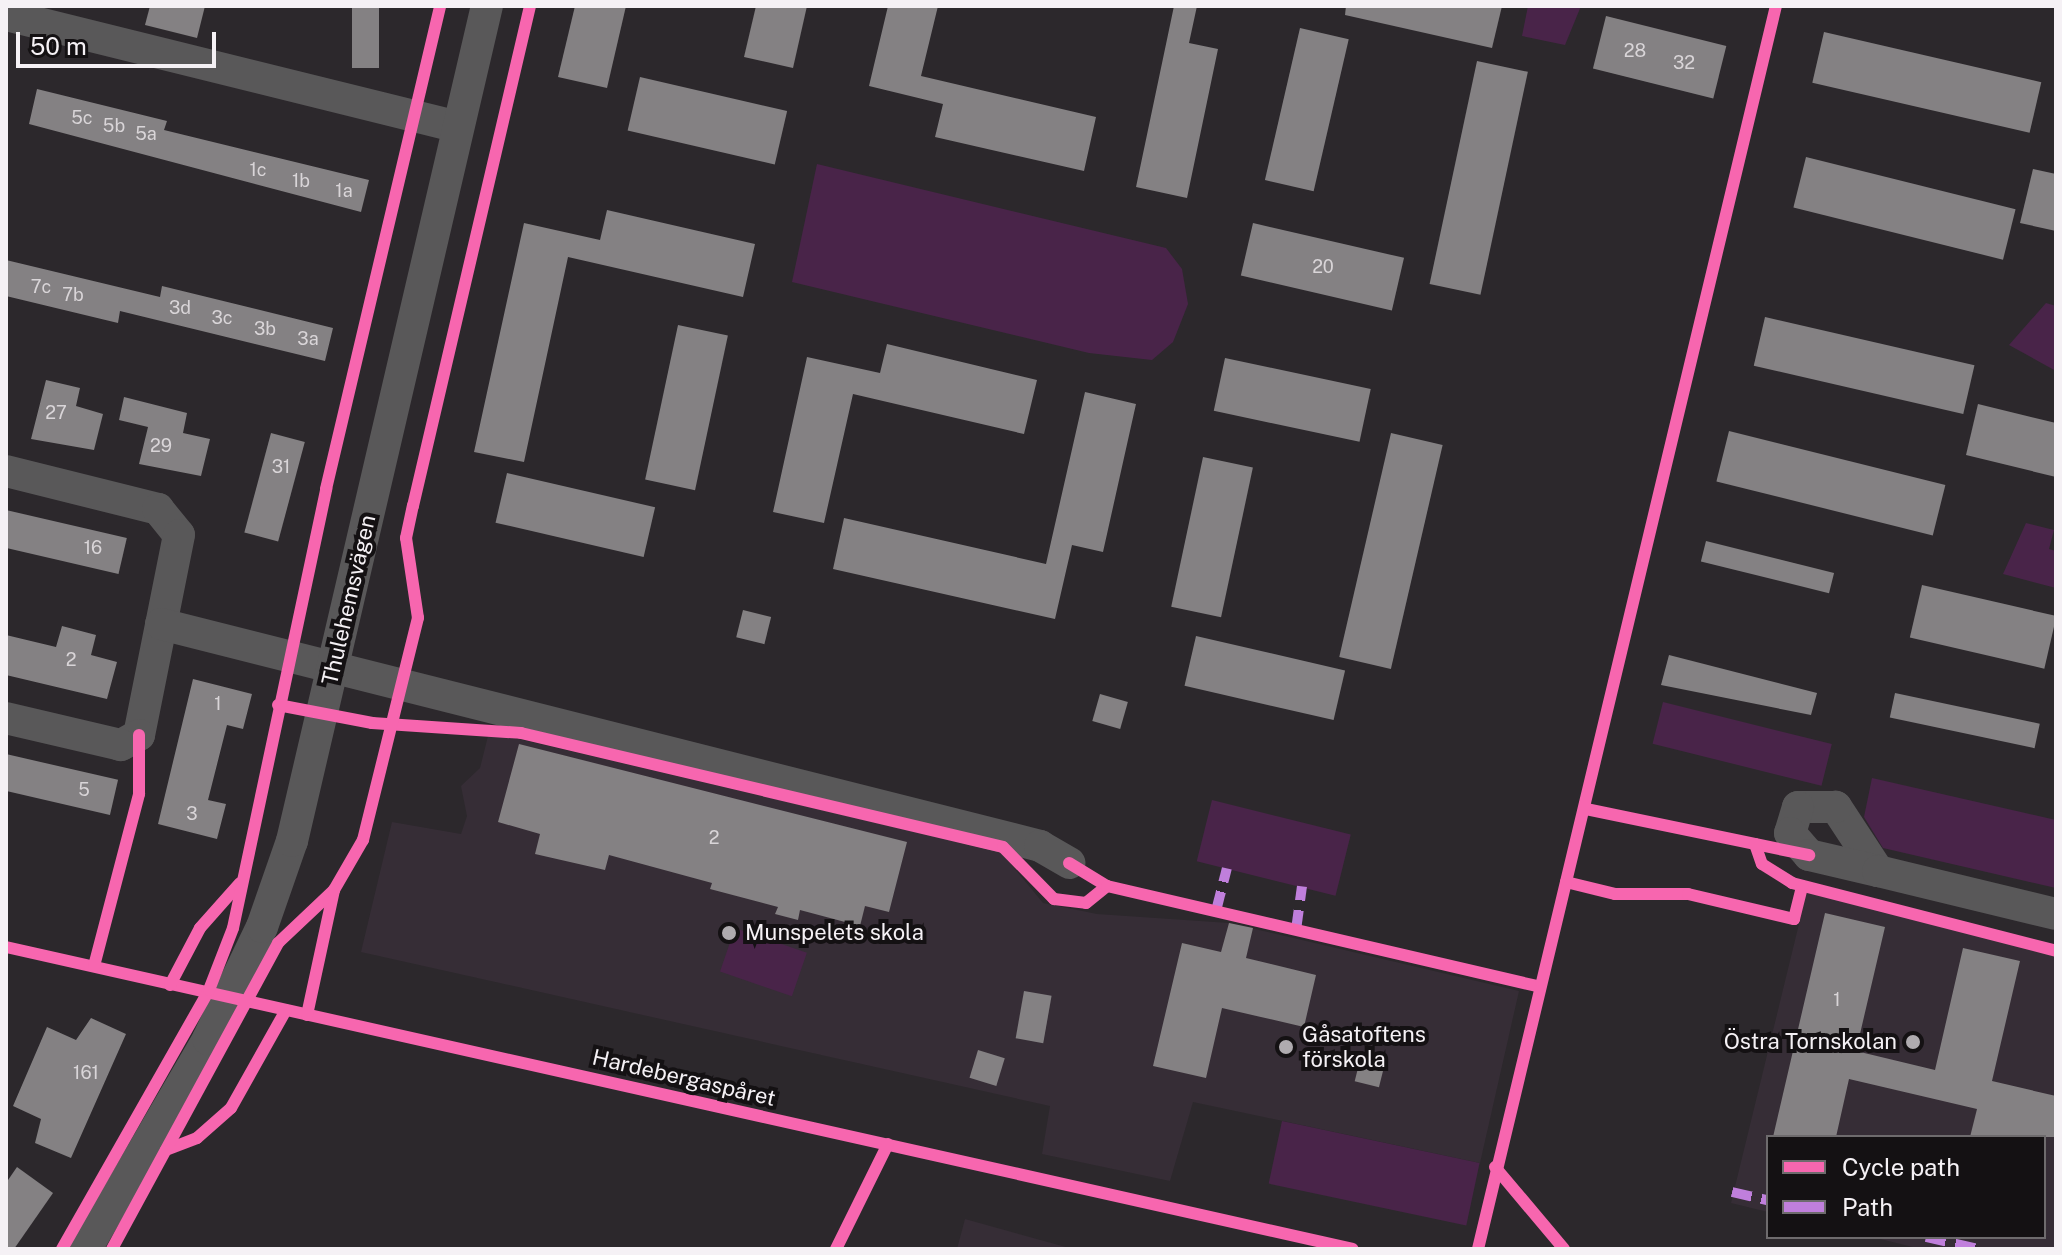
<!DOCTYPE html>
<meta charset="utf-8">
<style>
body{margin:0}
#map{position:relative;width:2062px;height:1255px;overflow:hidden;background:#2c282c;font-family:"Public Sans",sans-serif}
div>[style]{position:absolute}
.built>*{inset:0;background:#362d36}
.green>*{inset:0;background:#492449;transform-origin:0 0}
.building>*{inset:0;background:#848183;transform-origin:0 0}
.minor>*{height:32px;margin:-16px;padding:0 16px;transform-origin:16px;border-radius:16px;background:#595859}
.quiet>*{height:10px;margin-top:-5px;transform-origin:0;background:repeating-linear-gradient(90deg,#c07fdc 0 20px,transparent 0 30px)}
.cycleway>*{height:12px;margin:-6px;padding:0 6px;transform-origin:6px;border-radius:6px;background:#f766af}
.dots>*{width:22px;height:22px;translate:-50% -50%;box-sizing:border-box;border:4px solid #141113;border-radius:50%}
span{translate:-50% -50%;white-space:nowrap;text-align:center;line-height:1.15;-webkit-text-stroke:8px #141113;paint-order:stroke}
.number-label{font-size:18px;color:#d9d5d8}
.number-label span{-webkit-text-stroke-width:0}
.street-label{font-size:22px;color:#f5f1f5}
.poi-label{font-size:22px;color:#f5f1f5}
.left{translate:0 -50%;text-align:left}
.right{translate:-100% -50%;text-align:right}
.frame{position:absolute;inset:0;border:8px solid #f5f1f5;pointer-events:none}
.legend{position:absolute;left:1766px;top:1135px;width:280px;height:104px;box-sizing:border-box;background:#141113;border:2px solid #6e6b6d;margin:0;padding:10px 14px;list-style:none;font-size:24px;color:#f5f1f5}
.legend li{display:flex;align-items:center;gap:16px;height:40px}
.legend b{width:40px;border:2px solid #6e6b6d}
.scale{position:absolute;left:16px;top:32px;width:200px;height:36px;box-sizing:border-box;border:4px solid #f5f1f5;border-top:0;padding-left:10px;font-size:24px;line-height:28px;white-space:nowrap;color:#f5f1f5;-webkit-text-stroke:6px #141113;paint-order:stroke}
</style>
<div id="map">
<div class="built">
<div style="clip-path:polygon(489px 732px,1001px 852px,1043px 903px,1097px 914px,1229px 923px,1519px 991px,1480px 1163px,1193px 1102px,1170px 1181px,1042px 1154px,1050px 1106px,361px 952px,392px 822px,461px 834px,467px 816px,461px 786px,480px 768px)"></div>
<div style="clip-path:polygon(1808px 887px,2056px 947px,2056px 1249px,1921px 1249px,1872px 1237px,2044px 1237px,2044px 1137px,1768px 1137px,1768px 1212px,1731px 1203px)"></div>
<div style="clip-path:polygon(965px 1219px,1073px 1249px,957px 1249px)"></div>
</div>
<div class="green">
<div style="clip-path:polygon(1528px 6px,1581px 6px,1565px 45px,1522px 36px)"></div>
<div style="clip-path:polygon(817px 164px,1166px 248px,1182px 269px,1188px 304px,1173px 342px,1152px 360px,1089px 353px,792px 282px)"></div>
<div style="clip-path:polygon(2046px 303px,2056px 306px,2056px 371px,2009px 345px)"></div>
<div style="clip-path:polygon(2026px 523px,2054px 530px,2049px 549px,2056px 551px,2056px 588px,2003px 574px)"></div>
<div style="left:1663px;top:702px;width:174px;height:43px;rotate:14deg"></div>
<div style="clip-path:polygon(1872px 778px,2056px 820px,2056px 888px,1883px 848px,1864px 817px)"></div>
<div style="left:1212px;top:800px;width:143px;height:63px;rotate:14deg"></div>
<div style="left:735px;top:928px;width:76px;height:46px;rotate:19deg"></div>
<div style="left:1282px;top:1121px;width:202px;height:64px;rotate:12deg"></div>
</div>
<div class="building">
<div style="clip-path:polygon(150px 6px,205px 6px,197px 38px,145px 25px)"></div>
<div style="left:352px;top:6px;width:27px;height:62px"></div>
<div style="clip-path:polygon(575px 6px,626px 6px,607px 88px,558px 77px)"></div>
<div style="clip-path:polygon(756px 6px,807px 6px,793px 68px,744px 57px)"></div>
<div style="clip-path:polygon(888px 6px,938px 6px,921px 76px,1096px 117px,1084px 171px,935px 137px,943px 104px,869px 86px)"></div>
<div style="clip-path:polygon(1174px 6px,1197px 6px,1189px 43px,1218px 49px,1187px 198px,1136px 187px)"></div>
<div style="clip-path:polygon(1346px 6px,1502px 6px,1492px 48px,1345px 15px)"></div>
<div style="left:1606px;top:16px;width:124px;height:54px;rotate:14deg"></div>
<div style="left:1300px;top:28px;width:50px;height:156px;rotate:13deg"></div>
<div style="left:1824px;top:32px;width:223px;height:52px;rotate:13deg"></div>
<div style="left:1477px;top:61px;width:52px;height:228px;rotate:12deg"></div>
<div style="left:640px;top:77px;width:151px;height:55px;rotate:13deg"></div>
<div style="clip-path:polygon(37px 89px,167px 121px,164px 130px,369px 180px,361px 212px,29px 124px)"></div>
<div style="left:1806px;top:157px;width:216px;height:52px;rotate:14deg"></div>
<div style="clip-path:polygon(2033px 169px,2056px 174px,2056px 231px,2020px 223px)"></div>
<div style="clip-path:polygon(607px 210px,755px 244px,743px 297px,568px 257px,524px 462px,474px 452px,524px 223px,600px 240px)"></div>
<div style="left:1253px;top:223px;width:155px;height:54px;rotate:13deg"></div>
<div style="clip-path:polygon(6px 260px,160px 297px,162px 286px,333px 328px,325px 361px,120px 311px,118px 323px,6px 296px)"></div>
<div style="left:1765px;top:317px;width:215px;height:50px;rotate:13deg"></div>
<div style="left:678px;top:325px;width:51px;height:158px;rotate:12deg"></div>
<div style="clip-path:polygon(887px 344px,1037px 380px,1024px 434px,853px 394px,824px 523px,773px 512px,807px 357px,880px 373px)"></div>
<div style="left:1225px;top:358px;width:149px;height:54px;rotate:12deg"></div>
<div style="clip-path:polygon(46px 380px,80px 388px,76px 406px,103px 414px,94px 450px,31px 439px)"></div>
<div style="clip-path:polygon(1085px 392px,1136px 404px,1103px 552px,1072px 545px,1055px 619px,833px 569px,844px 518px,1046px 564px)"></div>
<div style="clip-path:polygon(124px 397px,187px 413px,183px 433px,210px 439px,201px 476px,139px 464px,148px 427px,119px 420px)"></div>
<div style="clip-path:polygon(1978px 404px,2056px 423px,2056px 477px,1966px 455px)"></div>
<div style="left:1729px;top:431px;width:223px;height:52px;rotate:14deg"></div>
<div style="left:271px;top:433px;width:35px;height:103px;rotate:15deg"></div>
<div style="left:1391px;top:433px;width:53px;height:230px;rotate:13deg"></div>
<div style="left:1203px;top:457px;width:51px;height:153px;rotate:12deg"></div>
<div style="left:507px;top:473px;width:152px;height:51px;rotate:13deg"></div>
<div style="left:6px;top:510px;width:124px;height:37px;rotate:13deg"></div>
<div style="left:1706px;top:541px;width:132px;height:21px;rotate:14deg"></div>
<div style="left:1922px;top:585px;width:138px;height:54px;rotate:13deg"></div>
<div style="left:743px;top:610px;width:29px;height:28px;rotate:14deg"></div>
<div style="clip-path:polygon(62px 626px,96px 635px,91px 655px,117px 662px,107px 699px,6px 675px,6px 635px,56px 647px)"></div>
<div style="left:1196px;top:636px;width:153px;height:51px;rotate:13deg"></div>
<div style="clip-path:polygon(1669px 655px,1817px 693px,1811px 715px,1661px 685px)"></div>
<div style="clip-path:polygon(193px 679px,252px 694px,243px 729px,227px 725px,208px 800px,226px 804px,217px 839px,158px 824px)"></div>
<div style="left:1895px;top:693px;width:148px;height:25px;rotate:12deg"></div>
<div style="left:1100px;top:694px;width:29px;height:28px;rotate:16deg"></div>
<div style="clip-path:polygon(519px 744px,907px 842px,889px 912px,865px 906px,860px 926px,800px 910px,798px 920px,775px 914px,778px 907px,710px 889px,712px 883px,609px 855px,605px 870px,535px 854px,540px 834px,498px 822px)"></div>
<div style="left:6px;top:754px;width:115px;height:36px;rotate:13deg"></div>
<div style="clip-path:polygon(1825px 913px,1885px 927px,1856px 1051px,1935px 1070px,1963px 948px,2020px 961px,1992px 1081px,2056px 1096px,2056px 1137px,1970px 1137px,1977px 1109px,1849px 1079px,1836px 1137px,1773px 1137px)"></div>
<div style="clip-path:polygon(1229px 923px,1253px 928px,1246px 958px,1316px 975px,1304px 1027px,1222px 1008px,1206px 1078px,1153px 1066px,1182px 943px,1221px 952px)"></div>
<div style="left:1024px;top:991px;width:28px;height:48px;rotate:10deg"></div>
<div style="clip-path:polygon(91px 1018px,126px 1034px,71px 1158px,35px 1143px,41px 1119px,13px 1106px,47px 1027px,76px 1040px)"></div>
<div style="left:978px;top:1050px;width:28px;height:29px;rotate:17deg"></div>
<div style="left:1361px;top:1056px;width:25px;height:26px;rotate:14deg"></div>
<div style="clip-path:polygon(17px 1167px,53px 1193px,14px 1249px,6px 1249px,6px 1183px)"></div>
</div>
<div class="minor">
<div style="left:6px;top:15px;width:463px;rotate:13.9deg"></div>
<div style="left:6px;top:471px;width:157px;rotate:14deg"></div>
<div style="left:158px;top:509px;width:33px;rotate:51deg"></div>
<div style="left:179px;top:535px;width:204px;rotate:101.3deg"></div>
<div style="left:139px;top:735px;width:21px;rotate:151deg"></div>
<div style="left:121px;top:745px;width:118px;rotate:-166.8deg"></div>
<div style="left:161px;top:624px;width:907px;rotate:14.17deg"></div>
<div style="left:1040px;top:846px;width:34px;rotate:30deg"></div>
<div style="left:1878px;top:871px;width:77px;rotate:-123.3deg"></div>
<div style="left:1836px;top:807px;width:38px;rotate:180deg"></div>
<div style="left:1798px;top:807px;width:27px;rotate:107deg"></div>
<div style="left:1790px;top:833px;width:29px;rotate:49deg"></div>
<div style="left:1809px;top:855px;width:71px;rotate:13.1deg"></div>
<div style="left:1878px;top:871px;width:183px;rotate:13.6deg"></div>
<div style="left:86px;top:1249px;width:243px;rotate:-59.8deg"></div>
<div style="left:208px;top:1039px;width:124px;rotate:-64.3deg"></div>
<div style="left:262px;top:927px;width:91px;rotate:-70.8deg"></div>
<div style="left:292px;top:841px;width:857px;rotate:-76.86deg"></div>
</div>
<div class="quiet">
<div style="left:1216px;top:911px;width:44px;rotate:-75.7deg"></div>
<div style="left:1296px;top:930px;width:44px;rotate:-82.2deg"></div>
<div style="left:1732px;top:1192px;width:37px;rotate:13deg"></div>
<div style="left:1926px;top:1237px;width:53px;rotate:13deg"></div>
</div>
<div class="cycleway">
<div style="left:278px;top:705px;width:96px;rotate:10.8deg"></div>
<div style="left:372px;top:723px;width:149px;rotate:3.8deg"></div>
<div style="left:521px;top:733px;width:495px;rotate:13.3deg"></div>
<div style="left:1003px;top:847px;width:73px;rotate:45.6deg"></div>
<div style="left:1054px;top:899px;width:32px;rotate:7deg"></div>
<div style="left:1086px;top:903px;width:27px;rotate:-39deg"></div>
<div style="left:1586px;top:809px;width:228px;rotate:11.7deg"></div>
<div style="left:1755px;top:844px;width:21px;rotate:71deg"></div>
<div style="left:1762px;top:864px;width:36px;rotate:32deg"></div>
<div style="left:1792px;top:883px;width:273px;rotate:14.4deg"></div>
<div style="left:1069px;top:863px;width:44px;rotate:31.2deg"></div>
<div style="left:1107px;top:886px;width:441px;rotate:13.1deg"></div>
<div style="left:1566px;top:882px;width:50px;rotate:13.8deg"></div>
<div style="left:1615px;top:894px;width:73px"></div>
<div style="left:1688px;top:894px;width:109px;rotate:13.3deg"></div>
<div style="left:1794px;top:919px;width:34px;rotate:-76deg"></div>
<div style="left:6px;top:947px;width:1380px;rotate:12.64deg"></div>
<div style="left:94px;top:966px;width:178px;rotate:-75.3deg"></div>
<div style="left:139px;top:794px;width:59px;rotate:-90deg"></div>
<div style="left:170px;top:985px;width:64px;rotate:-62.2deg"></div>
<div style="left:200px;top:928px;width:60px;rotate:-48.4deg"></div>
<div style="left:307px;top:1015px;width:128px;rotate:-77.8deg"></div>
<div style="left:166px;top:1150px;width:33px;rotate:-21deg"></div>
<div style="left:197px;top:1138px;width:45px;rotate:-41.4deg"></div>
<div style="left:231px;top:1108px;width:112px;rotate:-60.7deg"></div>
<div style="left:1495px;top:1167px;width:107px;rotate:49.9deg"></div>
<div style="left:62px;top:1249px;width:298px;rotate:-60.4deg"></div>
<div style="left:209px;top:990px;width:66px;rotate:-68.8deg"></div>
<div style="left:233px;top:928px;width:449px;rotate:-78deg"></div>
<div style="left:326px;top:489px;width:496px;rotate:-76.7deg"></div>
<div style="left:112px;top:1249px;width:348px;rotate:-61.5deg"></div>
<div style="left:278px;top:943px;width:77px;rotate:-43.4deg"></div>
<div style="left:334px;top:890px;width:58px;rotate:-59.9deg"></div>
<div style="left:363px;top:840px;width:229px;rotate:-76.1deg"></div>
<div style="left:418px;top:618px;width:81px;rotate:-98.5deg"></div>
<div style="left:406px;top:538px;width:33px;rotate:-78deg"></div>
<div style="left:413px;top:506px;width:514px;rotate:-76.83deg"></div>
<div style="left:836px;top:1249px;width:117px;rotate:-63.7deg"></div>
<div style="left:1478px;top:1249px;width:1278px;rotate:-76.52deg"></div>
</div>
<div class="dots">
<div style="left:729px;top:933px;background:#afabaf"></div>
<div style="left:1913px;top:1042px;background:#afabaf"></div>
<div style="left:1286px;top:1047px;background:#afabaf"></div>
</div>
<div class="number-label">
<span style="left:1635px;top:51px">28</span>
<span style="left:1684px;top:63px">32</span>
<span style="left:82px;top:118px">5c</span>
<span style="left:114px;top:126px">5b</span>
<span style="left:146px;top:134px">5a</span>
<span style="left:258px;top:170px">1c</span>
<span style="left:301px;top:181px">1b</span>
<span style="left:344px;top:191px">1a</span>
<span style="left:1323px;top:267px">20</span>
<span style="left:41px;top:287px">7c</span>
<span style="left:73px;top:295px">7b</span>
<span style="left:180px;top:308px">3d</span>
<span style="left:222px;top:318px">3c</span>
<span style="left:265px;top:329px">3b</span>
<span style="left:308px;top:339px">3a</span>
<span style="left:56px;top:413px">27</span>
<span style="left:161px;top:446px">29</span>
<span style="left:281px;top:467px">31</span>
<span style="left:93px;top:548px">16</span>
<span style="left:71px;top:660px">2</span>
<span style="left:218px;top:704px">1</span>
<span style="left:84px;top:790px">5</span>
<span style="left:192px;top:814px">3</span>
<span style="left:714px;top:838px">2</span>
<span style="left:1837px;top:1000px">1</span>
<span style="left:86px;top:1073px">161</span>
</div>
<div class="street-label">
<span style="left:349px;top:600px;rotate:-77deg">Thulehemsvägen</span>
<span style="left:684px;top:1078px;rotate:13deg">Hardebergaspåret</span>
</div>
<div class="poi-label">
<span class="left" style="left:745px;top:933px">Munspelets skola</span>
<span class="left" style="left:1302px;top:1047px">Gåsatoftens<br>förskola</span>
<span class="right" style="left:1897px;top:1042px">Östra Tornskolan</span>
</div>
<div class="frame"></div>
<ul class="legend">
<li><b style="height:10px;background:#f766af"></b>Cycle path</li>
<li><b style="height:10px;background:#c07fdc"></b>Path</li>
</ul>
<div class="scale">50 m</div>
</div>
